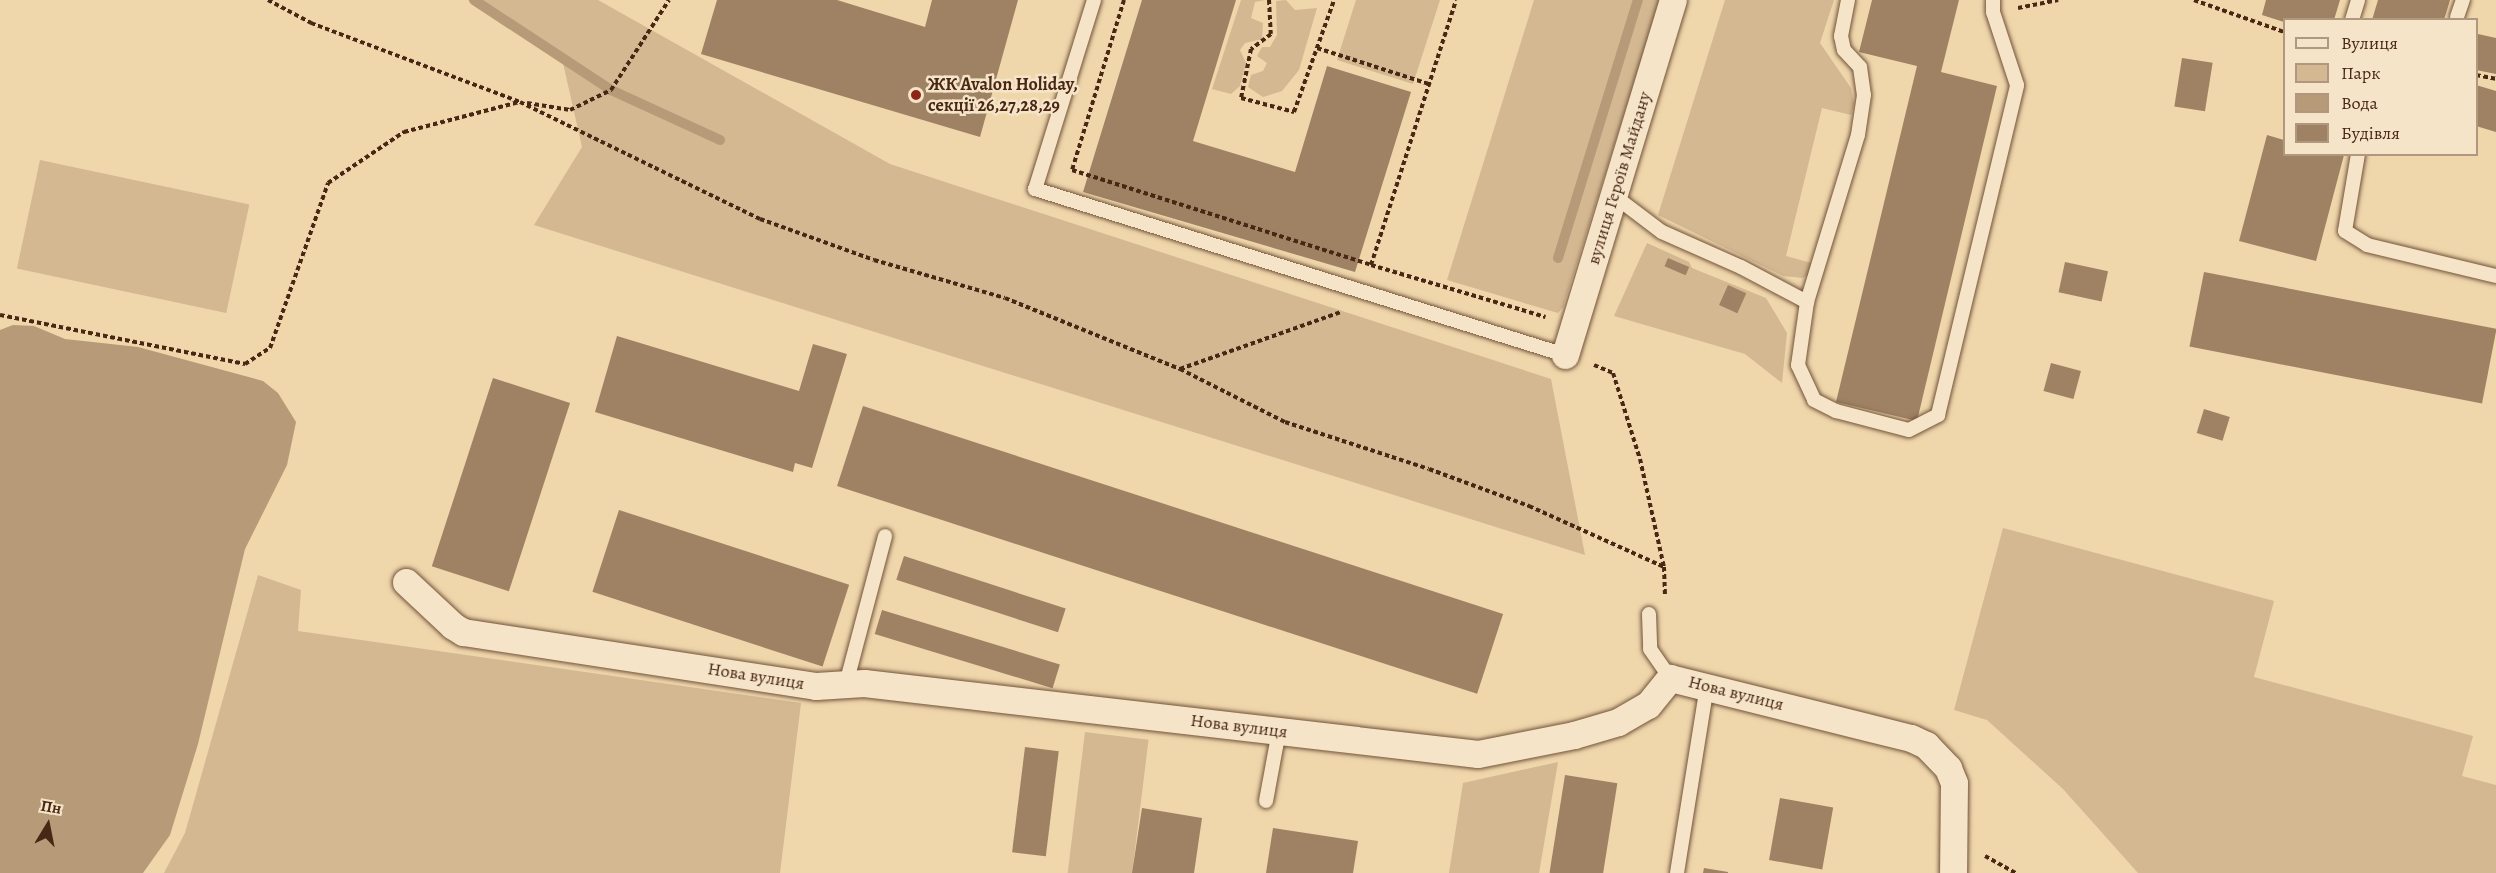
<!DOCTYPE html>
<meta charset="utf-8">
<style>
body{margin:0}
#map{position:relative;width:2496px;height:873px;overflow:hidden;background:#efd6ab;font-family:Alegreya,serif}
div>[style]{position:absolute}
.green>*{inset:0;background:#d3b892;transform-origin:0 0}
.water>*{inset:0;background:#b79a78}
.stream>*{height:10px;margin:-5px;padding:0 5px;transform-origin:5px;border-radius:5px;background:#b79a78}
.building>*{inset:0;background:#9f8263;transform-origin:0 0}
.path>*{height:4px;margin-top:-2px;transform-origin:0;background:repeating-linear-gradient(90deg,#492715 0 4.5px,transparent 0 7.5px)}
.roads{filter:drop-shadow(0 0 2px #72533a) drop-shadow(0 0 2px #72533a)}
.lane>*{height:14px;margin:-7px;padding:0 7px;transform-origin:7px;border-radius:7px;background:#f5e4c8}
.street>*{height:27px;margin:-13.5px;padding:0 13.5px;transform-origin:13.5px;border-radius:13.5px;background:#f5e4c8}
.dots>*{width:16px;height:16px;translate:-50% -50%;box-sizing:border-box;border:3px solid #f5e4c8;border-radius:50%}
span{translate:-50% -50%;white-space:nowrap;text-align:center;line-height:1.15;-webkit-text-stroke:5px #f5e4c8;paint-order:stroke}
.poi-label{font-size:18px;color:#492715;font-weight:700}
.left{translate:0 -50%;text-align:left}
.street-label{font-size:18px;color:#492715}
.legend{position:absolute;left:2283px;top:18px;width:195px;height:138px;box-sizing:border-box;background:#f5e4c8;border:2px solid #b09880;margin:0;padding:8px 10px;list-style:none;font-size:18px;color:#492715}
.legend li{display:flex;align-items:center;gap:12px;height:30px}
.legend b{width:30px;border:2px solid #b09880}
.north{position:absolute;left:18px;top:795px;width:60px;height:60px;-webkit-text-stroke:4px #f5e4c8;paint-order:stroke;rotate:10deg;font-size:16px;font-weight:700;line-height:24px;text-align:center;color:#492715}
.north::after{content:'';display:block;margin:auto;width:21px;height:27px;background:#492715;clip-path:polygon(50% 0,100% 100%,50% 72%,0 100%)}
</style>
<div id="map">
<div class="green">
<div style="clip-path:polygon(468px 0,598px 0,890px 164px,1551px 379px,1585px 555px,534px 225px,582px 147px,563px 63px)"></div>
<div style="clip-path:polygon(1241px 0,1265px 0,1255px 2px,1251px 18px,1263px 23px,1262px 39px,1245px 43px,1240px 50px,1246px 63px,1240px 86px,1231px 94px,1212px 89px)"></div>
<div style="clip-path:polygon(1286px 0,1295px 10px,1317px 8px,1299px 70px,1282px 91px,1263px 97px,1248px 87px,1251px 75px,1263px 71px,1267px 63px,1257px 56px,1262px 47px,1270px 47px,1277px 35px,1276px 1px)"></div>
<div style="clip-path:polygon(1356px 0,1440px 0,1413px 84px,1337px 60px)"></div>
<div style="clip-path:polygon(1534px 0,1660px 0,1563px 307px,1558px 313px,1447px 280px)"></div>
<div style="clip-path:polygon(1725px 0,1834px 0,1820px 43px,1851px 88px,1854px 104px,1851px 115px,1822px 108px,1786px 256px,1815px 264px,1812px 272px,1803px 278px,1783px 276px,1658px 215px)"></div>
<div style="left:40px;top:160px;width:214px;height:111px;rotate:12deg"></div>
<div style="clip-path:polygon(1647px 243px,1689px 262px,1692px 268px,1766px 298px,1787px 333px,1782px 383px,1745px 354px,1614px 316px)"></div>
<div style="clip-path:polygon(2003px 528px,2274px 601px,2254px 677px,2473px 736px,2462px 776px,2496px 785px,2496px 873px,2138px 873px,2063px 789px,1987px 720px,1954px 710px)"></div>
<div style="clip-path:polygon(258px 575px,301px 590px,298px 631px,801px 703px,780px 873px,164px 873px,185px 833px)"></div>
<div style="left:1085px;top:732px;width:64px;height:142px;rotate:7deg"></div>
<div style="clip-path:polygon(1558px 762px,1539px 873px,1449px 873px,1463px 783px)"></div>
</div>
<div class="water">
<div style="clip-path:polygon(13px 325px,34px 326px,65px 339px,138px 347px,263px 381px,278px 393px,296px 422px,287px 465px,245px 549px,198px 744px,170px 835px,143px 873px,0 873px,0 330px)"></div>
</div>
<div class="stream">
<div style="left:474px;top:0;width:164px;rotate:33.3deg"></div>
<div style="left:611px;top:90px;width:120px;rotate:24.6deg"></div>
<div style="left:1558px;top:258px;width:270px;rotate:-72.8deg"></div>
</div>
<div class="building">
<div style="clip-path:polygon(717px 0,837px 0,925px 27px,932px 0,1018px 0,980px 137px,701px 54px)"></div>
<div style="clip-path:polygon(1142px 0,1236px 0,1193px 141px,1295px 172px,1327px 66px,1411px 92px,1355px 272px,1083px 192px)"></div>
<div style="clip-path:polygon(1872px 0,1959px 0,1941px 72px,1997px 86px,1917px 421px,1836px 402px,1917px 66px,1859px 52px)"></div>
<div style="clip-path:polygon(2266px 0,2340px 0,2334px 20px,2284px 20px,2284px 22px,2262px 15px)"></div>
<div style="clip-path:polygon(2378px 0,2450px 0,2444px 20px,2372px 20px)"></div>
<div style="clip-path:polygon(2478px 34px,2496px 38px,2496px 74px,2476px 70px)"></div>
<div style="left:2182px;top:58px;width:31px;height:49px;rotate:9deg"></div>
<div style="clip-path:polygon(2476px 85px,2496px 91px,2496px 132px,2476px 126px)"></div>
<div style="clip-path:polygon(2267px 135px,2284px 140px,2284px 154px,2344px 155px,2316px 261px,2239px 241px)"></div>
<div style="left:1668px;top:258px;width:23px;height:9px;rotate:23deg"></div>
<div style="left:2065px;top:262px;width:44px;height:31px;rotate:12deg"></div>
<div style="left:2204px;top:272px;width:298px;height:76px;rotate:11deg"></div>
<div style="left:1728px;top:285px;width:20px;height:22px;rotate:24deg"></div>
<div style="clip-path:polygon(617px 336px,799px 391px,813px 344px,847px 354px,812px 468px,795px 463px,793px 472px,595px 412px)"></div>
<div style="left:2051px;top:363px;width:31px;height:29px;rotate:15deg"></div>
<div style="left:493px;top:378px;width:81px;height:198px;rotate:18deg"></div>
<div style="left:863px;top:406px;width:673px;height:84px;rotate:18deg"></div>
<div style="left:2204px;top:409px;width:27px;height:25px;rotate:17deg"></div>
<div style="left:619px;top:510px;width:242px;height:86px;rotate:18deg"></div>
<div style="left:904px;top:556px;width:170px;height:25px;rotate:18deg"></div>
<div style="left:882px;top:610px;width:186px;height:25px;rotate:17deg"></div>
<div style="left:1025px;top:747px;width:34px;height:106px;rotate:7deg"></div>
<div style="left:1565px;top:775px;width:53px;height:99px;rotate:9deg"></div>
<div style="left:1780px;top:798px;width:54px;height:63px;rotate:10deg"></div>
<div style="clip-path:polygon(1142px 808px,1202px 818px,1194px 873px,1132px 873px)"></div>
<div style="clip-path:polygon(1273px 828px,1358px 841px,1353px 873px,1266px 873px)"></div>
<div style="clip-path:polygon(1704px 868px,1728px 872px,1728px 873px,1703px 873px)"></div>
</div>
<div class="path">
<div style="left:268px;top:0;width:49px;rotate:28.1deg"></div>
<div style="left:311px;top:23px;width:223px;rotate:20.7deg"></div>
<div style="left:520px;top:102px;width:267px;rotate:26deg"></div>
<div style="left:760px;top:219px;width:121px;rotate:19.8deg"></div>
<div style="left:874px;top:260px;width:136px;rotate:16.2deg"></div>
<div style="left:1005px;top:298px;width:189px;rotate:22.1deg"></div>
<div style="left:1180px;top:369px;width:118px;rotate:26.8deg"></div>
<div style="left:1285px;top:422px;width:151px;rotate:18.1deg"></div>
<div style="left:1429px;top:469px;width:107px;rotate:20.3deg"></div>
<div style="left:1529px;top:506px;width:148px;rotate:24.3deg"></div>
<div style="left:1124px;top:0;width:178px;rotate:107deg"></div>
<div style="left:1072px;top:170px;width:314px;rotate:17.6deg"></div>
<div style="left:1371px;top:265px;width:278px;rotate:-72.2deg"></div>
<div style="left:1269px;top:0;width:34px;rotate:87deg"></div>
<div style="left:1271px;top:34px;width:25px;rotate:143deg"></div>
<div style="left:1251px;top:49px;width:50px;rotate:101.5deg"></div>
<div style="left:1241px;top:98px;width:55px;rotate:14.8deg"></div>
<div style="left:1294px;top:112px;width:119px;rotate:-70.3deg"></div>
<div style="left:2194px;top:0;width:96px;rotate:19.6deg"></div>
<div style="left:2018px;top:8px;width:41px;rotate:-11.3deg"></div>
<div style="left:1317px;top:48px;width:118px;rotate:17.8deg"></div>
<div style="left:2476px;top:75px;width:20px;rotate:11deg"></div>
<div style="left:527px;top:103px;width:44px;rotate:9.2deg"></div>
<div style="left:570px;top:110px;width:46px;rotate:-26deg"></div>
<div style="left:611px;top:90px;width:107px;rotate:-57.2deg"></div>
<div style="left:1371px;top:265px;width:182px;rotate:16.6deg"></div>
<div style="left:0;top:315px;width:250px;rotate:11.3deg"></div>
<div style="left:245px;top:364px;width:30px;rotate:-33deg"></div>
<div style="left:270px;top:348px;width:175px;rotate:-70.6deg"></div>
<div style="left:328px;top:183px;width:92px;rotate:-33.9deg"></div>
<div style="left:404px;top:132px;width:119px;rotate:-14.6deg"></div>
<div style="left:1594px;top:365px;width:21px;rotate:23deg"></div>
<div style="left:1613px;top:373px;width:90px;rotate:72.6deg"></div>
<div style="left:1640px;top:459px;width:111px;rotate:77.5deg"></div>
<div style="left:1664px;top:567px;width:28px;rotate:88deg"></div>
<div style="left:1180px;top:369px;width:171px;rotate:-19.5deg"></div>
<div style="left:1985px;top:856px;width:35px;rotate:29deg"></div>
</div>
<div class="roads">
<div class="lane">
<div style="left:1094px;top:0;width:198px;rotate:107.3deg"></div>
<div style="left:1035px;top:189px;width:555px;rotate:17.39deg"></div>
<div style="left:1848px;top:0;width:37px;rotate:101deg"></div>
<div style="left:1841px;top:36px;width:14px;rotate:78deg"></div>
<div style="left:1844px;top:50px;width:23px;rotate:47deg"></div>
<div style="left:1860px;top:67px;width:28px;rotate:82deg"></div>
<div style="left:1864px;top:95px;width:40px;rotate:98.5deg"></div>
<div style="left:1858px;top:135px;width:175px;rotate:107deg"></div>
<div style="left:1807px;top:302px;width:64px;rotate:98.1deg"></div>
<div style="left:1798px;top:365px;width:38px;rotate:65deg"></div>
<div style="left:1814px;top:400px;width:25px;rotate:27deg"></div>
<div style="left:1836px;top:411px;width:75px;rotate:14.6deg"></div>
<div style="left:1909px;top:430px;width:33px;rotate:-27deg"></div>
<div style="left:1938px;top:415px;width:339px;rotate:-76.5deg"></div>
<div style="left:2017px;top:85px;width:77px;rotate:-108.2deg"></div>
<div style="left:1993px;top:12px;width:12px;rotate:-90deg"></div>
<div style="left:2457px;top:17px;width:18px;rotate:-71deg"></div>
<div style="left:2352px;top:20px;width:21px;rotate:-73deg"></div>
<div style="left:2358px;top:154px;width:78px;rotate:99.6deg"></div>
<div style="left:2345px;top:231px;width:26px;rotate:32deg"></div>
<div style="left:2367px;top:245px;width:133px;rotate:13.5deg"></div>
<div style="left:1613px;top:195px;width:61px;rotate:37.1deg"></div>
<div style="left:1662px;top:232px;width:86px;rotate:23.9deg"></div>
<div style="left:1741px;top:267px;width:75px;rotate:27.9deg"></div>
<div style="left:1649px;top:614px;width:35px;rotate:88deg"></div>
<div style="left:1650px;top:649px;width:35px;rotate:55deg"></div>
<div style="left:846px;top:684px;width:153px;rotate:-75.2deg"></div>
<div style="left:1266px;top:801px;width:71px;rotate:-79.5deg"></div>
<div style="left:1677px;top:873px;width:190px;rotate:-80.9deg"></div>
</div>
<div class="street">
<div style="left:1565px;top:355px;width:371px;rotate:-73.1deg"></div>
<div style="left:406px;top:582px;width:64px;rotate:43.1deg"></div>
<div style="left:453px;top:626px;width:12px;rotate:31deg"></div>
<div style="left:463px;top:632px;width:357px;rotate:8.7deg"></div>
<div style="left:816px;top:686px;width:48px;rotate:-3.6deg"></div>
<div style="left:864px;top:683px;width:618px;rotate:6.6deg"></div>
<div style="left:1478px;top:754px;width:98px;rotate:-11.2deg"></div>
<div style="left:1574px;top:735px;width:46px;rotate:-16.5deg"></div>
<div style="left:1618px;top:722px;width:34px;rotate:-30deg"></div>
<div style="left:1648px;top:705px;width:35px;rotate:-51deg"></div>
<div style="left:1670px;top:678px;width:248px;rotate:14deg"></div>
<div style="left:1911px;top:738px;width:17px;rotate:25deg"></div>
<div style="left:1926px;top:745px;width:32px;rotate:46deg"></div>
<div style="left:1948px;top:768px;width:16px;rotate:68deg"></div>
<div style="left:1954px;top:783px;width:90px;rotate:90.6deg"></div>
</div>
</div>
<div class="dots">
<div style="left:916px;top:95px;background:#8f2418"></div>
</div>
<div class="poi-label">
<span class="left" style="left:928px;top:95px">ЖК Avalon Holiday,<br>секції 26,27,28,29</span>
</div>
<div class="street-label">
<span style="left:1619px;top:178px;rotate:-73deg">вулиця Героїв Майдану</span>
<span style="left:756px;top:676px;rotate:9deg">Нова вулиця</span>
<span style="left:1736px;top:693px;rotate:14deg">Нова вулиця</span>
<span style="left:1239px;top:726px;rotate:7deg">Нова вулиця</span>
</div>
<ul class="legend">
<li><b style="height:8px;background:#f5e4c8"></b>Вулиця</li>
<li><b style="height:16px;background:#d3b892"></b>Парк</li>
<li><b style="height:16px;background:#b79a78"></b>Вода</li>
<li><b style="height:16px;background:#9f8263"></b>Будівля</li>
</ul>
<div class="north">Пн</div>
</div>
